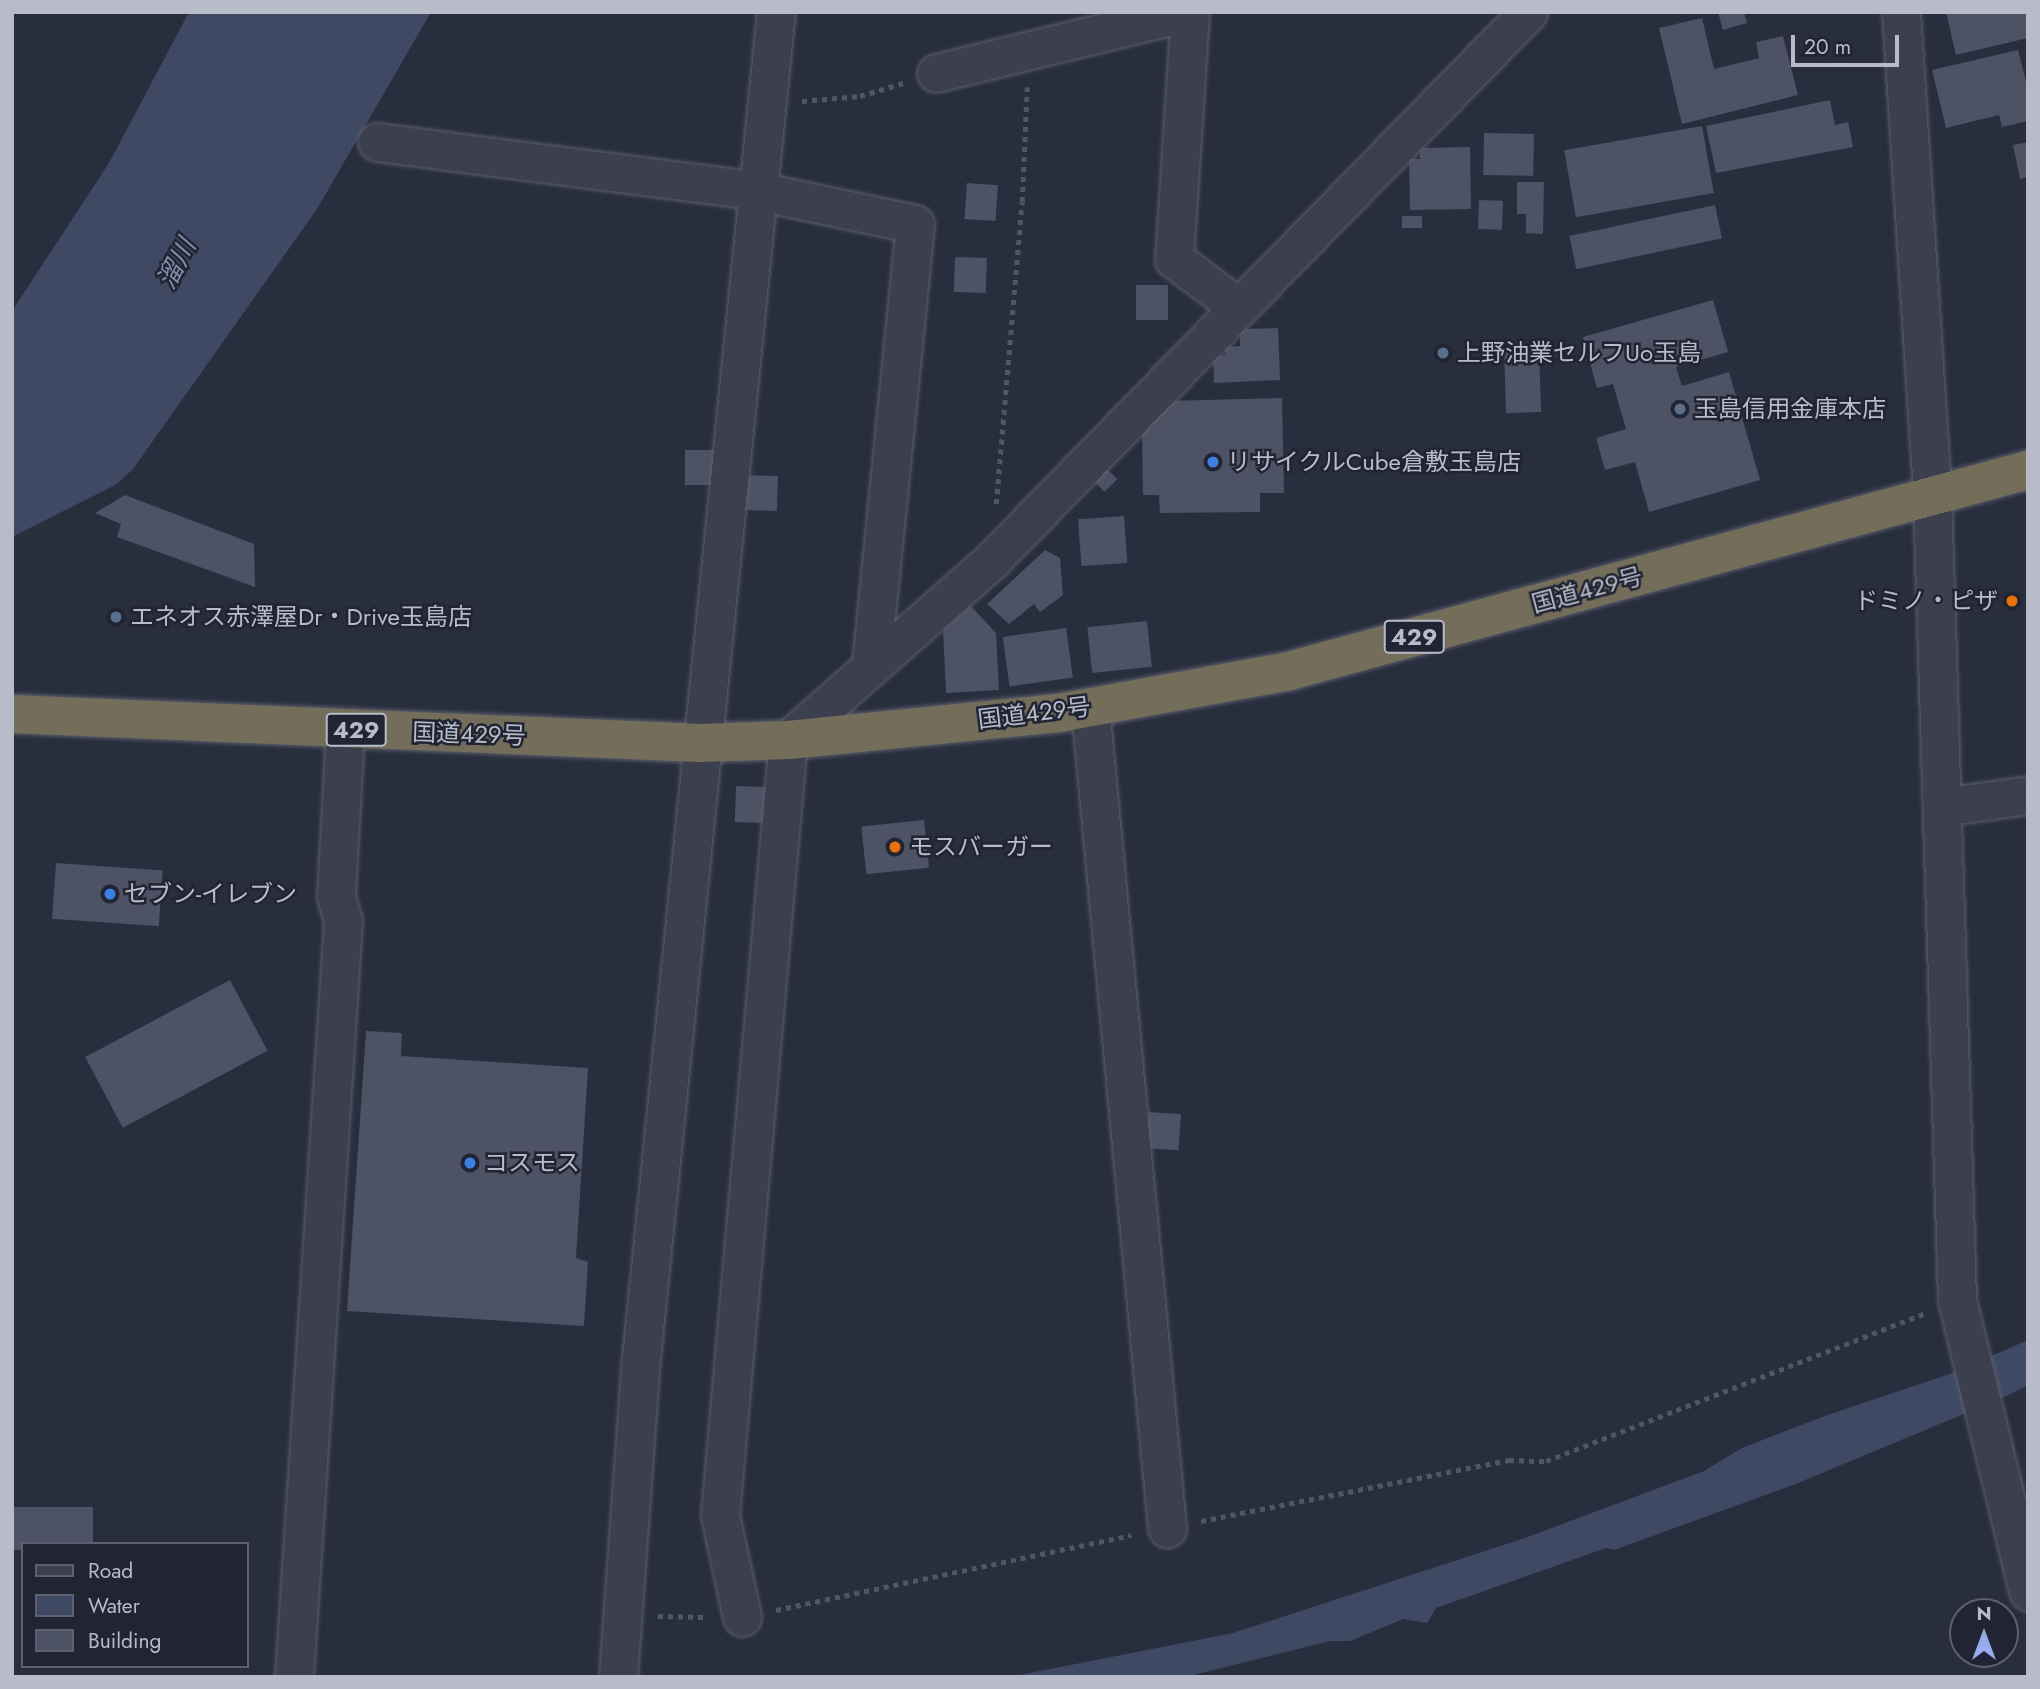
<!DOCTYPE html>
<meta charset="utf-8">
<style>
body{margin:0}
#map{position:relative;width:2040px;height:1689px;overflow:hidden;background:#282e3d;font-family:Jost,"Noto Sans JP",sans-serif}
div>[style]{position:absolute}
.water>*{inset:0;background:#404964}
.building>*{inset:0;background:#4d5264;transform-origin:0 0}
.path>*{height:4.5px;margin-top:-2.25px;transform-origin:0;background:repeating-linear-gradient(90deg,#4c5a5f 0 5px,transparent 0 10px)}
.roads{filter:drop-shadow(0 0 2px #5a5e6b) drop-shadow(0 0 2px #5a5e6b)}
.minor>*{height:37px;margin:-18.5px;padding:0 18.5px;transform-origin:18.5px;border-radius:18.5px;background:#3c404e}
.highway>*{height:38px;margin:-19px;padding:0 19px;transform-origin:19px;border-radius:19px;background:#736d5a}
.dots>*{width:19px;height:19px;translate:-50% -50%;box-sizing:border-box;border:4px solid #212533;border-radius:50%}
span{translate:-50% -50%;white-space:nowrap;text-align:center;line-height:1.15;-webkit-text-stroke:5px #212533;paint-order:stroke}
.shield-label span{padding:2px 5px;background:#212533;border:2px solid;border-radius:5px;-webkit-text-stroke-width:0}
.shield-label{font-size:23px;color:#b8bcc8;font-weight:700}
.poi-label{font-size:24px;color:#b8bcc8}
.left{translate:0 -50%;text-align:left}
.right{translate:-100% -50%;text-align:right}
.street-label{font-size:24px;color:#b8bcc8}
.water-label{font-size:26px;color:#848eac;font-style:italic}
.frame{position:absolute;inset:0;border:14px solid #b8bcc8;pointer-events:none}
.legend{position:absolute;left:21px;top:1542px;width:228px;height:126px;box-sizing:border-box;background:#212533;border:2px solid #5d616f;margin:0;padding:9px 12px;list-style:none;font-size:21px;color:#b8bcc8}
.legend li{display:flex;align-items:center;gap:14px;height:35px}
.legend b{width:35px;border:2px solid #5d616f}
.north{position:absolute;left:1949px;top:1598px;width:70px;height:70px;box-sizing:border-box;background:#212533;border:2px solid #5d616f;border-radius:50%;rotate:0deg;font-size:19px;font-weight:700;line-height:28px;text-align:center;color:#b8bcc8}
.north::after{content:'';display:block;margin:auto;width:24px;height:32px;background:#99abec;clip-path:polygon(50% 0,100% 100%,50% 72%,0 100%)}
.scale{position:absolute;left:1791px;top:35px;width:108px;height:32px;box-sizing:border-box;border:4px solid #b8bcc8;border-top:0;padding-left:9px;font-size:21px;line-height:24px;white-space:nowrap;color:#b8bcc8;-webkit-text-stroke:5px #212533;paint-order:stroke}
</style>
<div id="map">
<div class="water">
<div style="clip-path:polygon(189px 12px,431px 12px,317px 209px,133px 469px,117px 484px,12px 537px,12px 311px,109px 163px)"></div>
<div style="clip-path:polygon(2028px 1340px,2028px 1385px,2002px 1398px,1793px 1485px,1614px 1550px,1606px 1548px,1436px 1608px,1427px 1623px,1403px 1619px,1350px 1641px,1330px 1641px,1185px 1677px,1010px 1677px,1233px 1633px,1525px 1538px,1704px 1471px,1742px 1448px,1825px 1416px,1955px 1372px)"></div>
</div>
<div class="building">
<div style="clip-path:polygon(1718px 12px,1744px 12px,1747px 23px,1723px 30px)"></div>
<div style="clip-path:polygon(1946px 12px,2028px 12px,2028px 38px,1956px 55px)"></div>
<div style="clip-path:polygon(1702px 18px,1714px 69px,1759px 58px,1756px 42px,1783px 36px,1798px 95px,1682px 124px,1659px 28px)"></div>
<div style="clip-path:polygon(2018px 50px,2028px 90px,2028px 121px,2002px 127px,1999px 115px,1946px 128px,1932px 70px)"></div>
<div style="clip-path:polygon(1830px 100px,1835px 125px,1848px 122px,1853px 147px,1716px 173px,1706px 126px)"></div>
<div style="left:1702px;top:126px;width:68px;height:140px;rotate:80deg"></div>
<div style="left:1484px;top:133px;width:50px;height:42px;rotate:1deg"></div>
<div style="clip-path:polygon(2028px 142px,2028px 177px,2020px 179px,2013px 145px)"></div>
<div style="clip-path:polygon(1470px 147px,1471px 209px,1410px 210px,1409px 159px,1420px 159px,1419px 148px)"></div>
<div style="clip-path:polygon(1517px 182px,1544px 182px,1543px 234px,1526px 233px,1526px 214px,1517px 214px)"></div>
<div style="left:967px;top:183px;width:31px;height:36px;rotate:4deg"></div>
<div style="left:1479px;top:200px;width:24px;height:29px;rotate:2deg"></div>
<div style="left:1715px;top:205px;width:34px;height:149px;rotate:78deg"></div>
<div style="left:1422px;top:216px;width:12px;height:20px;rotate:90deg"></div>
<div style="left:955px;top:257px;width:32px;height:35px;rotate:2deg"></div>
<div style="left:1136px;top:285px;width:32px;height:35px"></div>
<div style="clip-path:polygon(1713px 300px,1728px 352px,1676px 367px,1682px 386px,1729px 372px,1760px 480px,1649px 512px,1635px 462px,1605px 470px,1596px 438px,1626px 429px,1613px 384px,1597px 388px,1583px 337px)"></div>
<div style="clip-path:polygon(1278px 328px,1280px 380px,1214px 383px,1213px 356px,1225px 355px,1225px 347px,1240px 346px,1240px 329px)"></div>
<div style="left:1539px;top:351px;width:61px;height:35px;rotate:88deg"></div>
<div style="clip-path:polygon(1282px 398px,1284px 493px,1260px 493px,1260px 512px,1160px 513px,1159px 495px,1143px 495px,1142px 431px,1167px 401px)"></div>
<div style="left:685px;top:450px;width:32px;height:35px"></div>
<div style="left:1106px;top:468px;width:16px;height:18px;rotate:45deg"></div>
<div style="left:746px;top:475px;width:32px;height:35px;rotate:2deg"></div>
<div style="clip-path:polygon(125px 495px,254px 544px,255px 587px,117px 537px,121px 524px,95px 513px)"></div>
<div style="left:1124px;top:516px;width:47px;height:46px;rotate:86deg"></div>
<div style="clip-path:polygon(1045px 550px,1060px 558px,1063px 595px,1040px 612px,1034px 604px,1009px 624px,987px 604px)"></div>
<div style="clip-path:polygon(970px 605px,996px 633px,999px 690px,946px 693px,943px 630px)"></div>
<div style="left:1147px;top:621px;width:46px;height:60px;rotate:84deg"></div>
<div style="left:1066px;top:628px;width:50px;height:64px;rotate:82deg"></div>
<div style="left:736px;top:786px;width:32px;height:36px;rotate:2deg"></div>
<div style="left:924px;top:820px;width:48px;height:63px;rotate:84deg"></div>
<div style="left:56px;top:863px;width:107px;height:56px;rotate:4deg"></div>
<div style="left:230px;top:980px;width:80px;height:164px;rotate:62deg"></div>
<div style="clip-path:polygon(366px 1031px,402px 1033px,401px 1056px,588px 1068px,576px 1258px,588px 1262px,584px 1326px,347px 1311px)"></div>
<div style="left:1149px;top:1112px;width:32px;height:36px;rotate:4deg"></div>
<div style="clip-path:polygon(12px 1507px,93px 1507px,93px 1544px,23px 1544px,23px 1550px,12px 1550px)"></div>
</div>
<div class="path">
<div style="left:802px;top:101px;width:58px;rotate:-4.9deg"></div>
<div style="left:860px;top:96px;width:45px;rotate:-16.8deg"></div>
<div style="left:996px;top:504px;width:303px;rotate:-85.1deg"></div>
<div style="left:1022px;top:202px;width:115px;rotate:-87.5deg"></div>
<div style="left:1201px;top:1521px;width:314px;rotate:-11.2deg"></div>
<div style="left:1509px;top:1460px;width:37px;rotate:2deg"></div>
<div style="left:1546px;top:1461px;width:407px;rotate:-21.3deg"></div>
<div style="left:776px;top:1610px;width:363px;rotate:-11.9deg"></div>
<div style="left:658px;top:1616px;width:47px;rotate:1.2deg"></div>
</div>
<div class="roads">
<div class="minor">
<div style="left:1190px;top:12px;width:248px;rotate:93.7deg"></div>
<div style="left:1174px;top:259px;width:80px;rotate:36.9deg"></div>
<div style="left:1901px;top:12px;width:484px;rotate:86.3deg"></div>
<div style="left:1932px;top:495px;width:805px;rotate:88.22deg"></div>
<div style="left:1957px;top:1300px;width:300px;rotate:76.3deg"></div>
<div style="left:936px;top:73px;width:258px;rotate:-13.7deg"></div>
<div style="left:377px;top:142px;width:383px;rotate:7.3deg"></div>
<div style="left:757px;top:191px;width:161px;rotate:11.8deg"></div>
<div style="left:915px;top:224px;width:443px;rotate:95.7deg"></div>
<div style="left:1090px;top:707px;width:825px;rotate:84.64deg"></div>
<div style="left:1942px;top:807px;width:87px;rotate:-7.9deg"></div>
<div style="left:742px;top:1617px;width:104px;rotate:-102.2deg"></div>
<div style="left:720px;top:1515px;width:778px;rotate:-84.99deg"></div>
<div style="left:788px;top:740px;width:272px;rotate:-41.4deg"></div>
<div style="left:992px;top:560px;width:767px;rotate:-45.63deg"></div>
<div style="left:294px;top:1677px;width:758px;rotate:-86.29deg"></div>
<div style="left:343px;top:921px;width:26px;rotate:-106deg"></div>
<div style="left:336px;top:896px;width:166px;rotate:-86.9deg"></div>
<div style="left:618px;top:1677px;width:319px;rotate:-85.9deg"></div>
<div style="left:641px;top:1359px;width:1354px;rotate:-84.28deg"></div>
</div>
<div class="highway">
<div style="left:12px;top:714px;width:689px;rotate:2.41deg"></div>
<div style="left:700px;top:743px;width:88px;rotate:-2deg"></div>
<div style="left:788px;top:740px;width:272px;rotate:-5.7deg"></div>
<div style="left:1059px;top:713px;width:234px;rotate:-10.3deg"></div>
<div style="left:1289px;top:671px;width:766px;rotate:-15.22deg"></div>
</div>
</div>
<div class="dots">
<div style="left:1443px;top:353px;background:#5c6f8a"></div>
<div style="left:1680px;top:409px;background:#5c6f8a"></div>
<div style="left:1213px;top:462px;background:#3f7fe0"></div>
<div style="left:2012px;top:601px;background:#e8710a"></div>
<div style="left:116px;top:617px;background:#5c6f8a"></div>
<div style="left:895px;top:847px;background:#e8710a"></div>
<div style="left:110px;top:894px;background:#3f7fe0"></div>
<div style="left:470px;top:1163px;background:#3f7fe0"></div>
</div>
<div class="shield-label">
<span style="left:1414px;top:637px">429</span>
<span style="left:356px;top:730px">429</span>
</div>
<div class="poi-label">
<span class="left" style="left:1457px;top:353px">上野油業セルフUo玉島</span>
<span class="left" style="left:1694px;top:409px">玉島信用金庫本店</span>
<span class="left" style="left:1227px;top:462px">リサイクルCube倉敷玉島店</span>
<span class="right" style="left:1998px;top:601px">ドミノ・ピザ</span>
<span class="left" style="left:130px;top:617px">エネオス赤澤屋Dr・Drive玉島店</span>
<span class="left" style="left:909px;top:847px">モスバーガー</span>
<span class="left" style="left:124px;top:894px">セブン-イレブン</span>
<span class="left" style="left:484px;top:1163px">コスモス</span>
</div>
<div class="street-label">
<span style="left:1587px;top:590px;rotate:-15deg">国道429号</span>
<span style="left:1034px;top:713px;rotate:-7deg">国道429号</span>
<span style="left:469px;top:734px;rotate:2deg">国道429号</span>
</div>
<div class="water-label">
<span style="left:177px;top:264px;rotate:-63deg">溜川</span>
</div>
<div class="frame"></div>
<ul class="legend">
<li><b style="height:9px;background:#3c404e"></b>Road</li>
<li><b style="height:19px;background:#404964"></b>Water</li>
<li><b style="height:19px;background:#4d5264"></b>Building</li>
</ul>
<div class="north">N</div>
<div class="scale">20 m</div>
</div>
